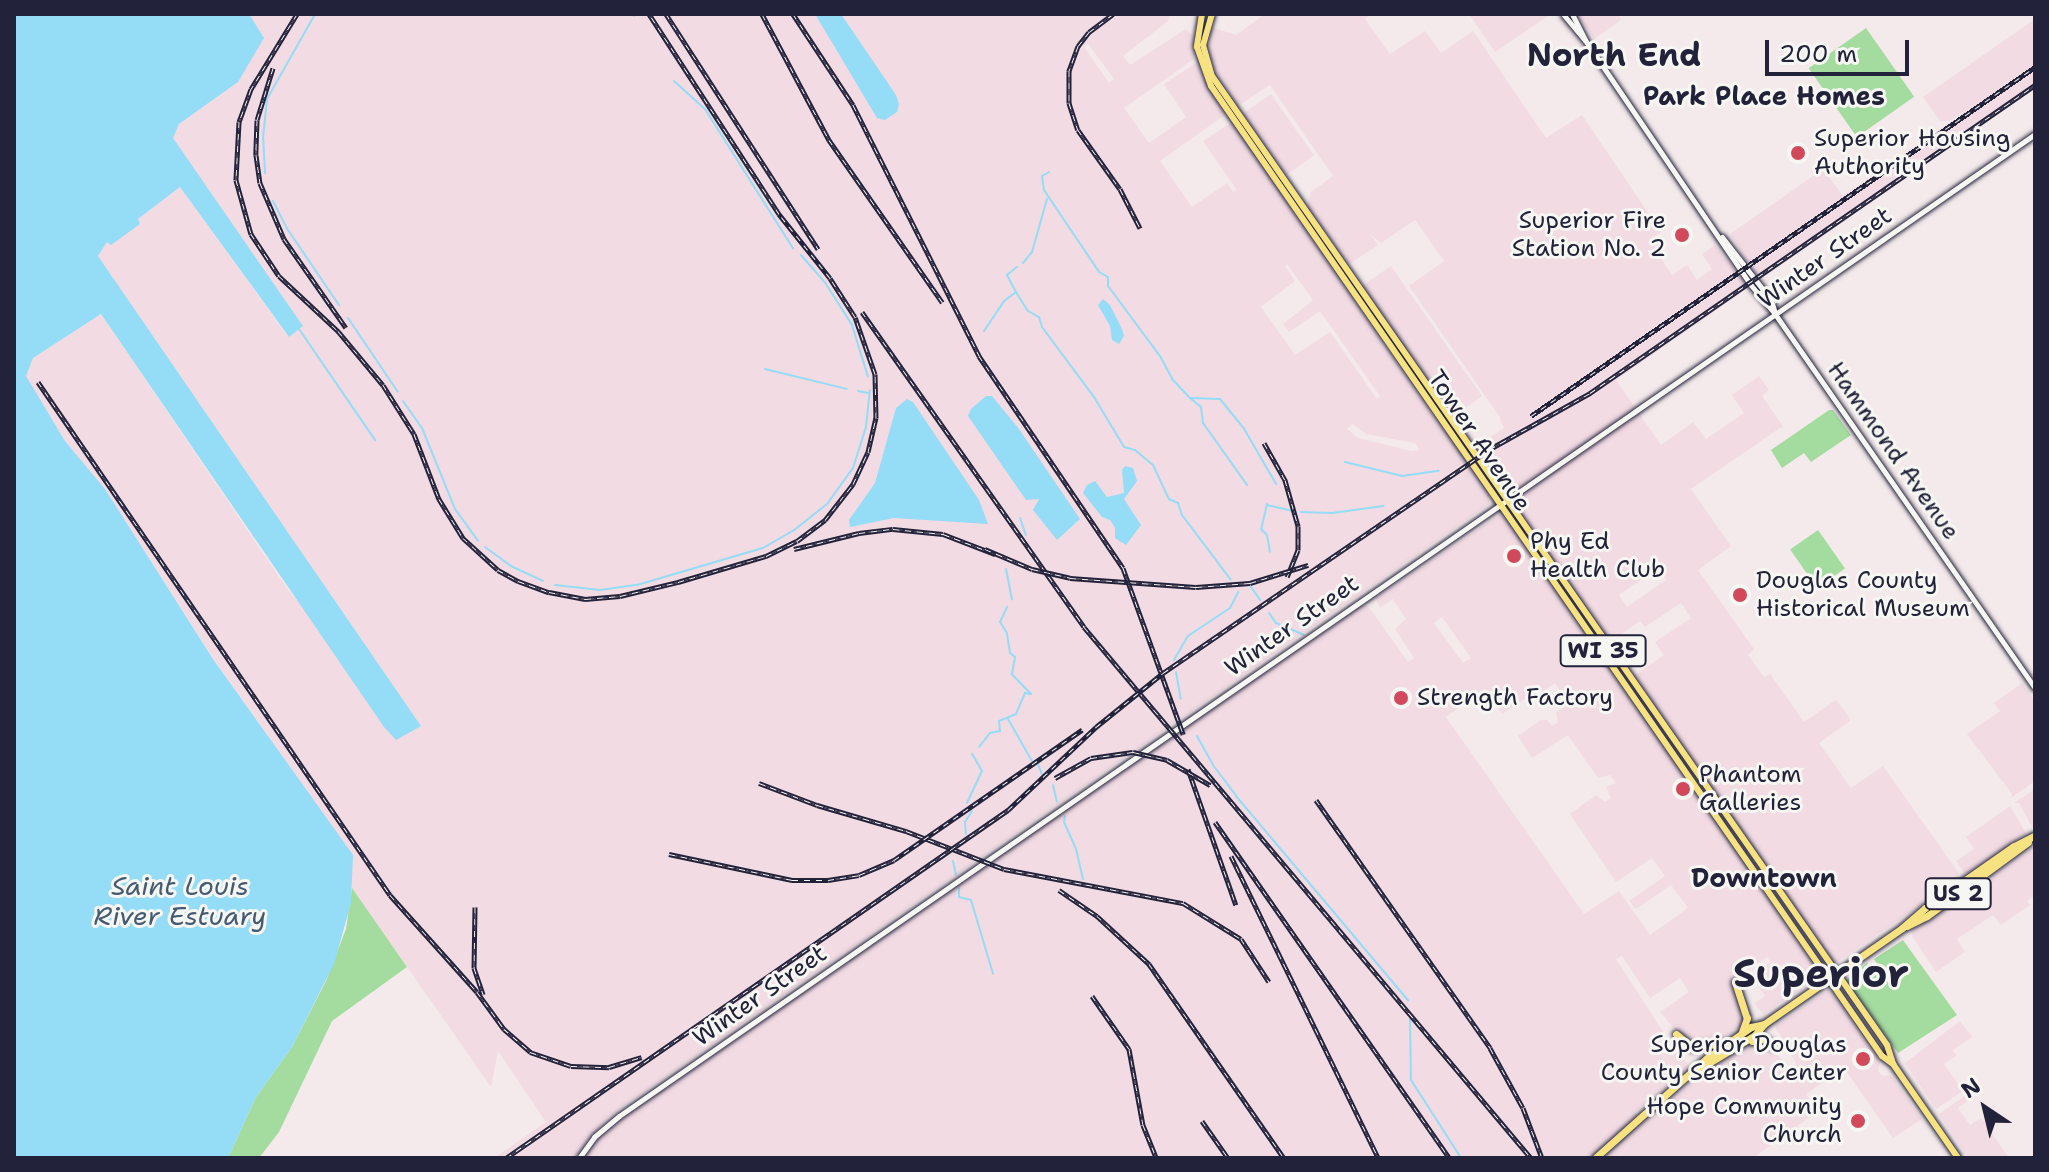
<!DOCTYPE html>
<style>
body{margin:0}
#map{position:relative;width:2049px;height:1172px;overflow:hidden;background:#f4eaeb;font-family:"Shantell Sans",sans-serif}
div>[style]{position:absolute}
.built>*{inset:0;background:#f2dbe3;transform-origin:0 0}
.green>*{inset:0;background:#a4db9e;transform-origin:0 0}
.water>*{inset:0;background:#95dcf7}
.stream>*{height:2px;margin:-1px;padding:0 1px;transform-origin:1px;border-radius:1px;background:#95dcf7}
.roads{filter:drop-shadow(0 0 2px #22223b) drop-shadow(0 0 2px #22223b)}
.secondary>*{height:5px;margin:-2.5px;padding:0 2.5px;transform-origin:2.5px;border-radius:2.5px;background:#f6f6f2}
.primary>*{height:6px;margin:-3px;padding:0 3px;transform-origin:3px;border-radius:3px;background:#f7e281}
.highway>*{height:7px;margin:-3.5px;padding:0 3.5px;transform-origin:3.5px;border-radius:3.5px;background:#f7e281}
.rail>*{height:5px;margin-top:-2.5px;transform-origin:0;background:repeating-linear-gradient(90deg,#f6f6f2 0 6px,#22223b 0 12px);box-sizing:border-box;border-block:2px solid #22223b}
.dots>*{width:22px;height:22px;translate:-50% -50%;box-sizing:border-box;border:4px solid #f6f6f2;border-radius:50%}
span{translate:-50% -50%;white-space:nowrap;text-align:center;line-height:1.15;-webkit-text-stroke:6px #f6f6f2;paint-order:stroke}
.shield-label span{padding:2px 6px;background:#f6f6f2;border:2px solid;border-radius:6px;-webkit-text-stroke-width:0}
.shield-label{font-size:22px;color:#22223b;font-weight:700}
.poi-label{font-size:24px;color:#22223b}
.left{translate:0 -50%;text-align:left}
.right{translate:-100% -50%;text-align:right}
.street-label{font-size:24px;color:#22223b}
.neighbourhood-label{font-size:26px;color:#22223b;font-weight:700}
.water-label{font-size:26px;color:#445a73;font-style:italic}
.district-label{font-size:32px;color:#22223b;font-weight:700}
.town-label{font-size:40px;color:#22223b;font-weight:700}
.frame{position:absolute;inset:0;border:16px solid #22223b;pointer-events:none}
.north{position:absolute;left:1945px;top:1068px;width:80px;height:80px;-webkit-text-stroke:6px #f6f6f2;paint-order:stroke;rotate:325deg;font-size:22px;font-weight:700;line-height:32px;text-align:center;color:#22223b}
.north::after{content:'';display:block;margin:auto;width:28px;height:36px;background:#22223b;clip-path:polygon(50% 0,100% 100%,50% 72%,0 100%)}
.scale{position:absolute;left:1765px;top:40px;width:144px;height:36px;box-sizing:border-box;border:4px solid #22223b;border-top:0;padding-left:10px;font-size:24px;line-height:28px;white-space:nowrap;color:#22223b;-webkit-text-stroke:6px #f6f6f2;paint-order:stroke}
</style>
<div id="map">
<div class="built">
<div style="clip-path:polygon(evenodd,1170px 14px,1168px 21px,1123px 56px,1130px 65px,1186px 29px,1193px 36px,1194px 59px,1124px 108px,1149px 143px,1186px 117px,1164px 84px,1196px 63px,1226px 114px,1160px 161px,1192px 207px,1227px 183px,1233px 192px,1236px 189px,1203px 141px,1232px 122px,1439px 425px,1451px 436px,1489px 493px,1489px 504px,608px 1117px,574px 1158px,494px 1158px,546px 1122px,498px 1051px,491px 1087px,352px 888px,352px 855px,213px 658px,105px 489px,65px 441px,25px 376px,33px 358px,101px 314px,286px 587px,404px 733px,421px 726px,98px 256px,107px 242px,140px 224px,138px 219px,180px 187px,288px 337px,303px 326px,172px 138px,179px 124px,238px 82px,248px 15px,1170px 14px,1088px 44px,1114px 79px,1109px 83px,1084px 47px,1088px 44px,1170px 14px,1287px 264px,1313px 300px,1283px 324px,1289px 332px,1320px 311px,1380px 396px,1377px 399px,1330px 332px,1295px 355px,1261px 307px,1295px 281px,1285px 266px,1287px 264px,1170px 14px,1353px 424px,1366px 434px,1415px 443px,1420px 450px,1412px 451px,1358px 438px,1347px 429px,1353px 424px)"></div>
<div style="clip-path:polygon(evenodd,1265px 14px,1372px 14px,1365px 19px,1390px 54px,1425px 31px,1441px 53px,1473px 31px,1546px 138px,1582px 115px,1661px 232px,1655px 236px,1660px 243px,1654px 248px,1672px 275px,1687px 265px,1697px 280px,1712px 269px,1702px 254px,1715px 245px,1735px 270px,1747px 262px,1730px 234px,1823px 169px,1843px 196px,1978px 103px,1949px 121px,1940px 121px,1923px 97px,2035px 19px,2035px 88px,1616px 380px,1661px 445px,1693px 422px,1706px 439px,1744px 413px,1732px 395px,1759px 376px,1769px 390px,1762px 396px,1783px 426px,1691px 489px,1731px 546px,1698px 570px,1754px 649px,1748px 655px,1764px 677px,1770px 674px,1804px 722px,1836px 700px,1849px 717px,1850px 721px,1819px 743px,1851px 788px,1883px 766px,1958px 872px,1958px 880px,1834px 964px,1632px 677px,1664px 655px,1655px 642px,1691px 618px,1681px 603px,1645px 627px,1640px 621px,1609px 643px,1475px 448px,1504px 428px,1499px 416px,1409px 286px,1444px 261px,1415px 220px,1381px 243px,1370px 234px,1378px 245px,1348px 265px,1307px 206px,1311px 192px,1333px 176px,1270px 85px,1238px 106px,1218px 77px,1208px 52px,1211px 27px,1236px 35px,1265px 14px,1658px 568px,1666px 580px,1627px 607px,1619px 595px,1658px 568px)"></div>
<div style="clip-path:polygon(1469px 14px,1551px 14px,1495px 52px)"></div>
<div style="clip-path:polygon(1577px 14px,1618px 14px,1621px 20px,1594px 39px)"></div>
<div style="left:1271px;top:94px;width:75px;height:34px;rotate:55deg"></div>
<div style="clip-path:polygon(1391px 266px,1482px 396px,1457px 414px,1447px 410px,1362px 286px)"></div>
<div style="clip-path:polygon(evenodd,1502px 513px,1819px 972px,1817px 979px,1763px 1014px,1754px 1003px,1765px 996px,1756px 983px,1745px 990px,1740px 983px,1771px 962px,1767px 957px,1730px 983px,1745px 1016px,1743px 1025px,1717px 1043px,1699px 1046px,1684px 1040px,1660px 1012px,1689px 992px,1680px 978px,1650px 998px,1622px 956px,1616px 959px,1667px 1038px,1671px 1040px,1690px 1068px,1635px 1112px,1641px 1122px,1707px 1071px,1756px 1042px,1770px 1044px,1789px 1070px,1797px 1065px,1775px 1026px,1829px 989px,1880px 1061px,1878px 1071px,1882px 1076px,1891px 1075px,1922px 1119px,1893px 1138px,1844px 1068px,1806px 1094px,1815px 1107px,1814px 1114px,1753px 1158px,583px 1158px,604px 1131px,625px 1115px,1360px 605px,1368px 606px,1408px 662px,1414px 658px,1395px 629px,1406px 619px,1393px 599px,1380px 608px,1376px 598px,1502px 513px,1442px 617px,1471px 658px,1463px 663px,1434px 623px,1442px 617px,1502px 513px,1555px 683px,1568px 703px,1556px 713px,1558px 722px,1552px 726px,1547px 720px,1541px 720px,1518px 736px,1532px 758px,1568px 735px,1598px 778px,1610px 775px,1616px 783px,1606px 787px,1611px 798px,1605px 802px,1596px 795px,1570px 814px,1616px 882px,1652px 858px,1665px 876px,1629px 901px,1636px 909px,1671px 885px,1688px 908px,1650px 935px,1619px 891px,1584px 914px,1446px 717px,1485px 689px,1502px 714px,1537px 691px,1539px 694px,1555px 683px)"></div>
<div style="clip-path:polygon(2022px 683px,2035px 702px,2035px 781px,2011px 798px,2012px 794px,1967px 734px,2000px 711px,1994px 703px)"></div>
<div style="clip-path:polygon(2035px 789px,2035px 827px,2032px 827px,2019px 803px,2014px 803px)"></div>
<div style="clip-path:polygon(2010px 806px,2026px 833px,1972px 872px,1964px 873px,1956px 861px,1974px 849px,1966px 837px)"></div>
<div style="clip-path:polygon(2035px 846px,2035px 895px,2027px 901px,2030px 905px,2001px 925px,1993px 915px,1957px 939px,1965px 952px,1936px 972px,1912px 936px,1913px 930px)"></div>
<div style="clip-path:polygon(1960px 1021px,1972px 1037px,1953px 1050px,1956px 1056px,1944px 1064px,1963px 1091px,1936px 1109px,1905px 1063px)"></div>
<div style="clip-path:polygon(1966px 1095px,1969px 1100px,1958px 1108px,1970px 1125px,1981px 1118px,2009px 1158px,1969px 1158px,1939px 1114px)"></div>
</div>
<div class="green">
<div style="left:1866px;top:28px;width:84px;height:70px;rotate:55deg"></div>
<div style="clip-path:polygon(1829px 410px,1833px 410px,1851px 435px,1811px 462px,1804px 453px,1782px 468px,1771px 450px)"></div>
<div style="left:1818px;top:530px;width:47px;height:34px;rotate:55deg"></div>
<div style="clip-path:polygon(352px 888px,407px 967px,332px 1021px,279px 1132px,259px 1158px,228px 1158px,256px 1097px,292px 1047px,326px 981px,346px 929px)"></div>
<div style="clip-path:polygon(1903px 940px,1957px 1015px,1898px 1053px,1846px 980px,1867px 963px,1877px 977px,1883px 974px,1874px 959px)"></div>
</div>
<div class="water">
<div style="clip-path:polygon(14px 14px,249px 14px,264px 38px,238px 82px,179px 124px,173px 138px,303px 326px,289px 337px,180px 187px,138px 219px,140px 224px,111px 245px,107px 242px,98px 256px,421px 726px,396px 740px,384px 727px,101px 314px,33px 358px,26px 376px,65px 441px,105px 489px,213px 659px,353px 855px,351px 903px,334px 964px,292px 1047px,256px 1097px,228px 1158px,14px 1158px)"></div>
<div style="clip-path:polygon(815px 14px,841px 14px,896px 95px,899px 104px,897px 112px,885px 120px,877px 118px)"></div>
<div style="clip-path:polygon(1103px 299px,1110px 305px,1122px 329px,1124px 336px,1119px 344px,1112px 340px,1110px 326px,1098px 305px)"></div>
<div style="clip-path:polygon(986px 396px,992px 396px,1019px 429px,1080px 519px,1057px 540px,1033px 510px,1039px 499px,1026px 500px,968px 416px,971px 409px)"></div>
<div style="clip-path:polygon(907px 399px,913px 402px,979px 500px,988px 524px,894px 518px,850px 527px,849px 520px,875px 483px,896px 408px)"></div>
<div style="clip-path:polygon(1125px 466px,1133px 468px,1137px 481px,1124px 499px,1141px 525px,1126px 545px,1115px 538px,1115px 528px,1110px 520px,1102px 517px,1083px 493px,1087px 485px,1095px 481px,1107px 497px,1124px 493px,1122px 470px)"></div>
</div>
<div class="stream">
<div style="left:633px;top:14px;width:2px;rotate:63deg"></div>
<div style="left:674px;top:81px;width:42px;rotate:42.1deg"></div>
<div style="left:705px;top:109px;width:165px;rotate:57.7deg"></div>
<div style="left:1049px;top:172px;width:8px;rotate:150deg"></div>
<div style="left:1042px;top:176px;width:14px;rotate:82deg"></div>
<div style="left:1044px;top:190px;width:99px;rotate:56.1deg"></div>
<div style="left:1099px;top:272px;width:10px;rotate:29deg"></div>
<div style="left:1108px;top:277px;width:9px;rotate:90deg"></div>
<div style="left:1108px;top:286px;width:87px;rotate:53.4deg"></div>
<div style="left:1160px;top:356px;width:27px;rotate:62deg"></div>
<div style="left:1173px;top:380px;width:25px;rotate:47deg"></div>
<div style="left:1190px;top:398px;width:30px;rotate:2deg"></div>
<div style="left:1220px;top:399px;width:36px;rotate:51deg"></div>
<div style="left:1243px;top:427px;width:66px;rotate:59.9deg"></div>
<div style="left:265px;top:173px;width:35px;rotate:-93deg"></div>
<div style="left:263px;top:138px;width:39px;rotate:-84deg"></div>
<div style="left:267px;top:99px;width:98px;rotate:-60.5deg"></div>
<div style="left:273px;top:201px;width:33px;rotate:63deg"></div>
<div style="left:288px;top:230px;width:91px;rotate:55.8deg"></div>
<div style="left:801px;top:255px;width:38px;rotate:49deg"></div>
<div style="left:826px;top:284px;width:49px;rotate:57.6deg"></div>
<div style="left:852px;top:325px;width:54px;rotate:72.9deg"></div>
<div style="left:1023px;top:263px;width:14px;rotate:-51deg"></div>
<div style="left:1032px;top:252px;width:55px;rotate:-74.2deg"></div>
<div style="left:1016px;top:292px;width:22px;rotate:58deg"></div>
<div style="left:1028px;top:311px;width:13px;rotate:29deg"></div>
<div style="left:1039px;top:317px;width:10px;rotate:73deg"></div>
<div style="left:1042px;top:327px;width:87px;rotate:53.4deg"></div>
<div style="left:1094px;top:397px;width:58px;rotate:59deg"></div>
<div style="left:1124px;top:447px;width:11px;rotate:15deg"></div>
<div style="left:1135px;top:450px;width:23px;rotate:40deg"></div>
<div style="left:1153px;top:465px;width:38px;rotate:65deg"></div>
<div style="left:1169px;top:499px;width:10px;rotate:24deg"></div>
<div style="left:1178px;top:503px;width:13px;rotate:72deg"></div>
<div style="left:1182px;top:515px;width:81px;rotate:53deg"></div>
<div style="left:348px;top:318px;width:89px;rotate:56deg"></div>
<div style="left:299px;top:329px;width:135px;rotate:55.6deg"></div>
<div style="left:984px;top:331px;width:36px;rotate:-56deg"></div>
<div style="left:1004px;top:301px;width:15px;rotate:-37deg"></div>
<div style="left:1016px;top:292px;width:19px;rotate:-118deg"></div>
<div style="left:1007px;top:275px;width:13px;rotate:-39deg"></div>
<div style="left:765px;top:369px;width:84px;rotate:13.7deg"></div>
<div style="left:858px;top:391px;width:10px;rotate:11deg"></div>
<div style="left:1190px;top:398px;width:14px;rotate:39deg"></div>
<div style="left:1201px;top:407px;width:16px;rotate:83deg"></div>
<div style="left:1203px;top:423px;width:76px;rotate:54.6deg"></div>
<div style="left:403px;top:401px;width:33px;rotate:55deg"></div>
<div style="left:422px;top:428px;width:87px;rotate:67.8deg"></div>
<div style="left:455px;top:509px;width:39px;rotate:54deg"></div>
<div style="left:1345px;top:462px;width:59px;rotate:13.8deg"></div>
<div style="left:1402px;top:476px;width:37px;rotate:-8deg"></div>
<div style="left:1267px;top:504px;width:26px;rotate:103deg"></div>
<div style="left:1261px;top:529px;width:8px;rotate:45deg"></div>
<div style="left:1267px;top:535px;width:17px;rotate:80deg"></div>
<div style="left:1267px;top:505px;width:27px;rotate:13deg"></div>
<div style="left:1301px;top:512px;width:31px;rotate:2deg"></div>
<div style="left:1332px;top:513px;width:52px;rotate:-7.7deg"></div>
<div style="left:1020px;top:518px;width:18px;rotate:71deg"></div>
<div style="left:485px;top:547px;width:34px;rotate:36deg"></div>
<div style="left:513px;top:567px;width:33px;rotate:25deg"></div>
<div style="left:1006px;top:569px;width:31px;rotate:79deg"></div>
<div style="left:555px;top:585px;width:45px;rotate:6.3deg"></div>
<div style="left:600px;top:590px;width:37px;rotate:-8deg"></div>
<div style="left:637px;top:585px;width:131px;rotate:-16.4deg"></div>
<div style="left:763px;top:548px;width:34px;rotate:-30deg"></div>
<div style="left:793px;top:531px;width:43px;rotate:-38.5deg"></div>
<div style="left:827px;top:504px;width:44px;rotate:-54.2deg"></div>
<div style="left:853px;top:468px;width:43px;rotate:-72.4deg"></div>
<div style="left:866px;top:427px;width:37px;rotate:-84deg"></div>
<div style="left:1251px;top:587px;width:16px;rotate:55deg"></div>
<div style="left:1269px;top:613px;width:12px;rotate:55deg"></div>
<div style="left:1276px;top:623px;width:30px;rotate:23deg"></div>
<div style="left:1174px;top:660px;width:28px;rotate:-60deg"></div>
<div style="left:1188px;top:636px;width:50px;rotate:-33.7deg"></div>
<div style="left:1230px;top:608px;width:18px;rotate:-63deg"></div>
<div style="left:1176px;top:672px;width:27px;rotate:80deg"></div>
<div style="left:1008px;top:719px;width:48px;rotate:60.3deg"></div>
<div style="left:1197px;top:736px;width:33px;rotate:61deg"></div>
<div style="left:1213px;top:765px;width:39px;rotate:53deg"></div>
<div style="left:1236px;top:796px;width:267px;rotate:49.9deg"></div>
<div style="left:979px;top:747px;width:18px;rotate:-52deg"></div>
<div style="left:990px;top:733px;width:10px;rotate:-11deg"></div>
<div style="left:1000px;top:731px;width:10px;rotate:-96deg"></div>
<div style="left:999px;top:721px;width:18px;rotate:-22deg"></div>
<div style="left:1016px;top:714px;width:23px;rotate:-67deg"></div>
<div style="left:1025px;top:693px;width:6px;rotate:9deg"></div>
<div style="left:1031px;top:694px;width:28px;rotate:-134deg"></div>
<div style="left:1012px;top:674px;width:17px;rotate:-80deg"></div>
<div style="left:1015px;top:657px;width:6px;rotate:-141deg"></div>
<div style="left:1010px;top:653px;width:20px;rotate:-99deg"></div>
<div style="left:1007px;top:633px;width:13px;rotate:-122deg"></div>
<div style="left:1000px;top:622px;width:17px;rotate:-65deg"></div>
<div style="left:1038px;top:764px;width:14px;rotate:69deg"></div>
<div style="left:1053px;top:785px;width:17px;rotate:77deg"></div>
<div style="left:967px;top:803px;width:35px;rotate:-65deg"></div>
<div style="left:982px;top:771px;width:20px;rotate:-120deg"></div>
<div style="left:1065px;top:816px;width:6px;rotate:99deg"></div>
<div style="left:1064px;top:822px;width:30px;rotate:66deg"></div>
<div style="left:1076px;top:849px;width:31px;rotate:77deg"></div>
<div style="left:966px;top:834px;width:12px;rotate:-95deg"></div>
<div style="left:965px;top:822px;width:13px;rotate:-58deg"></div>
<div style="left:953px;top:861px;width:14px;rotate:78deg"></div>
<div style="left:959px;top:888px;width:9px;rotate:90deg"></div>
<div style="left:959px;top:897px;width:12px;rotate:14deg"></div>
<div style="left:971px;top:900px;width:77px;rotate:73.4deg"></div>
<div style="left:1410px;top:1019px;width:61px;rotate:89.1deg"></div>
<div style="left:1411px;top:1080px;width:93px;rotate:57.3deg"></div>
</div>
<div class="roads">
<div class="secondary">
<div style="left:1563px;top:14px;width:34px;rotate:50deg"></div>
<div style="left:1585px;top:40px;width:295px;rotate:55.9deg"></div>
<div style="left:1750px;top:284px;width:39px;rotate:50deg"></div>
<div style="left:1775px;top:314px;width:455px;rotate:55.2deg"></div>
<div style="left:1572px;top:14px;width:29px;rotate:63deg"></div>
<div style="left:1722px;top:237px;width:80px;rotate:52.1deg"></div>
<div style="left:1771px;top:300px;width:14px;rotate:73deg"></div>
<div style="left:579px;top:1158px;width:26px;rotate:-54deg"></div>
<div style="left:594px;top:1137px;width:33px;rotate:-40deg"></div>
<div style="left:619px;top:1116px;width:1723px;rotate:-34.74deg"></div>
</div>
<div class="primary">
<div style="left:1202px;top:14px;width:33px;rotate:99deg"></div>
<div style="left:1197px;top:47px;width:41px;rotate:70.3deg"></div>
<div style="left:1211px;top:86px;width:1179px;rotate:55.33deg"></div>
<div style="left:1882px;top:1056px;width:14px;rotate:36deg"></div>
<div style="left:1893px;top:1064px;width:114px;rotate:55.3deg"></div>
<div style="left:1212px;top:14px;width:32px;rotate:106deg"></div>
<div style="left:1203px;top:45px;width:32px;rotate:74deg"></div>
<div style="left:1212px;top:76px;width:1181px;rotate:55.14deg"></div>
<div style="left:1887px;top:1045px;width:20px;rotate:72deg"></div>
</div>
<div class="highway">
<div style="left:1907px;top:926px;width:22px;rotate:-27deg"></div>
<div style="left:1927px;top:916px;width:125px;rotate:-36.2deg"></div>
<div style="left:1735px;top:982px;width:38px;rotate:72deg"></div>
<div style="left:1747px;top:1018px;width:15px;rotate:110deg"></div>
<div style="left:1676px;top:1034px;width:21px;rotate:39deg"></div>
<div style="left:1692px;top:1047px;width:32px;rotate:-7deg"></div>
<div style="left:1752px;top:1041px;width:12px;rotate:-9deg"></div>
<div style="left:1764px;top:1039px;width:12px;rotate:35deg"></div>
<div style="left:1694px;top:1072px;width:71px;rotate:-31.2deg"></div>
<div style="left:1755px;top:1035px;width:14px;rotate:-51deg"></div>
<div style="left:1764px;top:1024px;width:168px;rotate:-34.8deg"></div>
<div style="left:1902px;top:928px;width:30px;rotate:-41deg"></div>
<div style="left:1925px;top:908px;width:108px;rotate:-34.9deg"></div>
<div style="left:2014px;top:846px;width:22px;rotate:-27deg"></div>
<div style="left:1595px;top:1158px;width:150px;rotate:-41.8deg"></div>
<div style="left:1707px;top:1058px;width:54px;rotate:-35.2deg"></div>
<div style="left:1751px;top:1027px;width:13px;rotate:-13deg"></div>
</div>
</div>
<div class="rail">
<div style="left:297px;top:14px;width:88px;rotate:121.5deg"></div>
<div style="left:251px;top:89px;width:35px;rotate:110deg"></div>
<div style="left:239px;top:122px;width:58px;rotate:93deg"></div>
<div style="left:236px;top:180px;width:56px;rotate:74.5deg"></div>
<div style="left:251px;top:234px;width:50px;rotate:56.3deg"></div>
<div style="left:279px;top:276px;width:81px;rotate:43deg"></div>
<div style="left:338px;top:331px;width:70px;rotate:50.2deg"></div>
<div style="left:383px;top:385px;width:58px;rotate:57.7deg"></div>
<div style="left:414px;top:434px;width:70px;rotate:69deg"></div>
<div style="left:439px;top:499px;width:46px;rotate:58.4deg"></div>
<div style="left:463px;top:538px;width:47px;rotate:42.4deg"></div>
<div style="left:498px;top:570px;width:23px;rotate:29deg"></div>
<div style="left:518px;top:581px;width:33px;rotate:20deg"></div>
<div style="left:549px;top:592px;width:37px;rotate:11deg"></div>
<div style="left:585px;top:599px;width:35px;rotate:-5deg"></div>
<div style="left:620px;top:596px;width:60px;rotate:-13.6deg"></div>
<div style="left:678px;top:582px;width:92px;rotate:-16.5deg"></div>
<div style="left:766px;top:556px;width:34px;rotate:-26deg"></div>
<div style="left:797px;top:541px;width:35px;rotate:-37deg"></div>
<div style="left:825px;top:520px;width:46px;rotate:-52.1deg"></div>
<div style="left:853px;top:484px;width:35px;rotate:-65deg"></div>
<div style="left:868px;top:452px;width:35px;rotate:-77deg"></div>
<div style="left:876px;top:418px;width:44px;rotate:-91.3deg"></div>
<div style="left:875px;top:374px;width:60px;rotate:-109.3deg"></div>
<div style="left:855px;top:317px;width:46px;rotate:-122.7deg"></div>
<div style="left:830px;top:278px;width:82px;rotate:-128.6deg"></div>
<div style="left:779px;top:214px;width:239px;rotate:-123deg"></div>
<div style="left:666px;top:14px;width:280px;rotate:57.1deg"></div>
<div style="left:762px;top:14px;width:143px;rotate:62deg"></div>
<div style="left:829px;top:140px;width:198px;rotate:55.1deg"></div>
<div style="left:793px;top:14px;width:109px;rotate:56.6deg"></div>
<div style="left:853px;top:105px;width:281px;rotate:63.3deg"></div>
<div style="left:979px;top:356px;width:256px;rotate:55.8deg"></div>
<div style="left:1123px;top:568px;width:177px;rotate:70.1deg"></div>
<div style="left:1113px;top:14px;width:30px;rotate:143deg"></div>
<div style="left:1089px;top:32px;width:18px;rotate:128deg"></div>
<div style="left:1078px;top:46px;width:27px;rotate:110deg"></div>
<div style="left:1069px;top:71px;width:32px;rotate:90deg"></div>
<div style="left:1069px;top:103px;width:28px;rotate:72deg"></div>
<div style="left:1078px;top:130px;width:72px;rotate:54.6deg"></div>
<div style="left:1120px;top:189px;width:44px;rotate:62.9deg"></div>
<div style="left:273px;top:68px;width:54px;rotate:107.1deg"></div>
<div style="left:257px;top:120px;width:35px;rotate:92deg"></div>
<div style="left:256px;top:155px;width:28px;rotate:82deg"></div>
<div style="left:260px;top:183px;width:61px;rotate:66.8deg"></div>
<div style="left:284px;top:239px;width:108px;rotate:55.1deg"></div>
<div style="left:862px;top:312px;width:385px;rotate:54.8deg"></div>
<div style="left:1084px;top:627px;width:694px;rotate:49.91deg"></div>
<div style="left:38px;top:382px;width:622px;rotate:55.54deg"></div>
<div style="left:390px;top:895px;width:130px;rotate:48.1deg"></div>
<div style="left:477px;top:992px;width:46px;rotate:53.9deg"></div>
<div style="left:504px;top:1029px;width:35px;rotate:41deg"></div>
<div style="left:530px;top:1052px;width:43px;rotate:18.9deg"></div>
<div style="left:571px;top:1066px;width:38px;rotate:2deg"></div>
<div style="left:609px;top:1067px;width:34px;rotate:-17deg"></div>
<div style="left:1531px;top:416px;width:613px;rotate:-34.7deg"></div>
<div style="left:1264px;top:443px;width:43px;rotate:60.4deg"></div>
<div style="left:1285px;top:480px;width:48px;rotate:74.2deg"></div>
<div style="left:1298px;top:526px;width:24px;rotate:90deg"></div>
<div style="left:1298px;top:550px;width:29px;rotate:112deg"></div>
<div style="left:794px;top:549px;width:67px;rotate:-13.8deg"></div>
<div style="left:859px;top:533px;width:34px;rotate:-7deg"></div>
<div style="left:893px;top:529px;width:50px;rotate:5.7deg"></div>
<div style="left:943px;top:534px;width:56px;rotate:21deg"></div>
<div style="left:985px;top:549px;width:51px;rotate:23.1deg"></div>
<div style="left:1032px;top:569px;width:39px;rotate:13deg"></div>
<div style="left:1070px;top:578px;width:126px;rotate:4.1deg"></div>
<div style="left:1196px;top:587px;width:54px;rotate:-4.2deg"></div>
<div style="left:1250px;top:583px;width:61px;rotate:-17.2deg"></div>
<div style="left:1188px;top:769px;width:144px;rotate:70.6deg"></div>
<div style="left:1055px;top:778px;width:41px;rotate:-29.1deg"></div>
<div style="left:1091px;top:758px;width:42px;rotate:-8.1deg"></div>
<div style="left:1133px;top:752px;width:35px;rotate:13deg"></div>
<div style="left:1167px;top:760px;width:50px;rotate:30.2deg"></div>
<div style="left:759px;top:783px;width:62px;rotate:20.8deg"></div>
<div style="left:817px;top:805px;width:93px;rotate:16.3deg"></div>
<div style="left:906px;top:831px;width:105px;rotate:21.2deg"></div>
<div style="left:1004px;top:869px;width:182px;rotate:10.8deg"></div>
<div style="left:1183px;top:903px;width:68px;rotate:31.8deg"></div>
<div style="left:1241px;top:939px;width:51px;rotate:56.9deg"></div>
<div style="left:1316px;top:800px;width:303px;rotate:54.9deg"></div>
<div style="left:1490px;top:1048px;width:68px;rotate:61.2deg"></div>
<div style="left:1523px;top:1108px;width:53px;rotate:69.2deg"></div>
<div style="left:1215px;top:822px;width:409px;rotate:55.1deg"></div>
<div style="left:669px;top:854px;width:126px;rotate:11.9deg"></div>
<div style="left:792px;top:880px;width:36px"></div>
<div style="left:828px;top:880px;width:31px;rotate:-9deg"></div>
<div style="left:859px;top:875px;width:38px;rotate:-23deg"></div>
<div style="left:894px;top:860px;width:229px;rotate:-34.7deg"></div>
<div style="left:1231px;top:856px;width:336px;rotate:64deg"></div>
<div style="left:1059px;top:890px;width:46px;rotate:34.4deg"></div>
<div style="left:1097px;top:916px;width:71px;rotate:42.7deg"></div>
<div style="left:1149px;top:964px;width:236px;rotate:55.2deg"></div>
<div style="left:475px;top:907px;width:61px;rotate:90.9deg"></div>
<div style="left:474px;top:968px;width:28px;rotate:71deg"></div>
<div style="left:1092px;top:996px;width:65px;rotate:55.1deg"></div>
<div style="left:1129px;top:1049px;width:77px;rotate:79.6deg"></div>
<div style="left:1143px;top:1125px;width:35px;rotate:68deg"></div>
<div style="left:1202px;top:1121px;width:45px;rotate:54.9deg"></div>
<div style="left:506px;top:1158px;width:611px;rotate:-34.73deg"></div>
<div style="left:1008px;top:810px;width:121px;rotate:-43.3deg"></div>
<div style="left:1096px;top:727px;width:86px;rotate:-38.9deg"></div>
<div style="left:1163px;top:673px;width:396px;rotate:-34.4deg"></div>
<div style="left:1490px;top:449px;width:115px;rotate:-29.2deg"></div>
<div style="left:1590px;top:393px;width:541px;rotate:-34.69deg"></div>
</div>
<div class="dots">
<div style="left:1798px;top:153px;background:#d1495b"></div>
<div style="left:1682px;top:235px;background:#d1495b"></div>
<div style="left:1514px;top:556px;background:#d1495b"></div>
<div style="left:1740px;top:595px;background:#d1495b"></div>
<div style="left:1401px;top:698px;background:#d1495b"></div>
<div style="left:1683px;top:789px;background:#d1495b"></div>
<div style="left:1863px;top:1059px;background:#d1495b"></div>
<div style="left:1858px;top:1121px;background:#d1495b"></div>
</div>
<div class="shield-label">
<span style="left:1603px;top:651px">WI 35</span>
<span style="left:1958px;top:894px">US 2</span>
</div>
<div class="poi-label">
<span class="left" style="left:1814px;top:153px">Superior Housing<br>Authority</span>
<span class="right" style="left:1666px;top:235px">Superior Fire<br>Station No. 2</span>
<span class="left" style="left:1530px;top:556px">Phy Ed<br>Health Club</span>
<span class="left" style="left:1756px;top:595px">Douglas County<br>Historical Museum</span>
<span class="left" style="left:1417px;top:698px">Strength Factory</span>
<span class="left" style="left:1699px;top:789px">Phantom<br>Galleries</span>
<span class="right" style="left:1847px;top:1059px">Superior Douglas<br>County Senior Center</span>
<span class="right" style="left:1842px;top:1121px">Hope Community<br>Church</span>
</div>
<div class="street-label">
<span style="left:1825px;top:258px;rotate:-35deg">Winter Street</span>
<span style="left:1479px;top:441px;rotate:56deg">Tower Avenue</span>
<span style="left:1893px;top:451px;rotate:55deg">Hammond Avenue</span>
<span style="left:1292px;top:626px;rotate:-35deg">Winter Street</span>
<span style="left:760px;top:996px;rotate:-35deg">Winter Street</span>
</div>
<div class="neighbourhood-label">
<span style="left:1764px;top:96px">Park Place Homes</span>
<span style="left:1764px;top:878px">Downtown</span>
</div>
<div class="water-label">
<span style="left:180px;top:901px">Saint Louis<br>River Estuary</span>
</div>
<div class="district-label">
<span style="left:1614px;top:55px">North End</span>
</div>
<div class="town-label">
<span style="left:1821px;top:973px">Superior</span>
</div>
<div class="frame"></div>
<div class="north">N</div>
<div class="scale">200 m</div>
</div>
